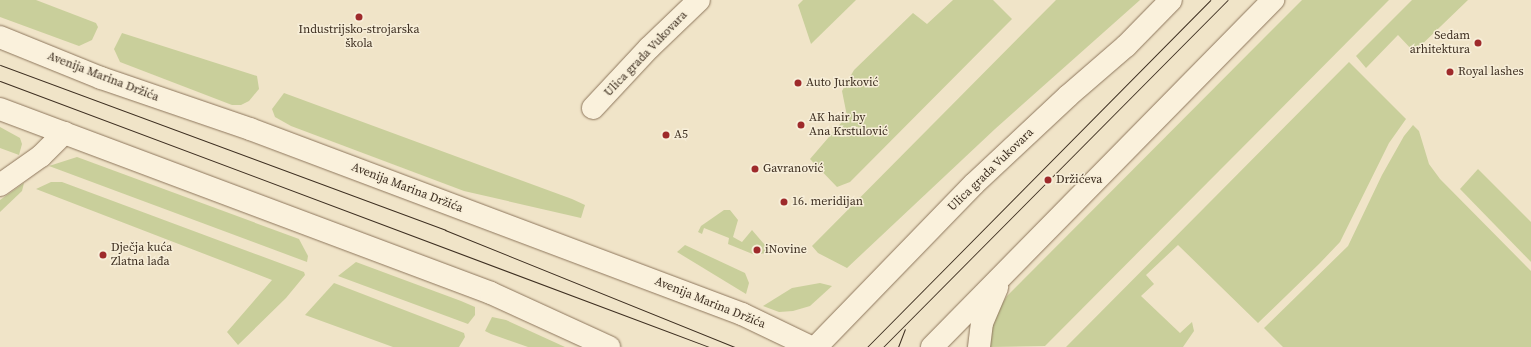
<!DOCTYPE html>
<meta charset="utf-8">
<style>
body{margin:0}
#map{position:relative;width:1531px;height:347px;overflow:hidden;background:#f0e4c8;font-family:"Source Serif 4",serif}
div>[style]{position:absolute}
.green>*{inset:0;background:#c9cf9b}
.roads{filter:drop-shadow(0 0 1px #8d765c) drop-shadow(0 0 1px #8d765c)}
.street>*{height:22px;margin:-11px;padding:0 11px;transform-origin:11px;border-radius:11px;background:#faf1dc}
.secondary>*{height:22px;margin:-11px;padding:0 11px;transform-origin:11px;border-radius:11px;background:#faf1dc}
.tram>*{height:1px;margin:-0.5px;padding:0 0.5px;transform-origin:0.5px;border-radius:0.5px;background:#3d2e20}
.dots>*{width:11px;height:11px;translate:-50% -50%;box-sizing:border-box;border:2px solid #f7eed8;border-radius:50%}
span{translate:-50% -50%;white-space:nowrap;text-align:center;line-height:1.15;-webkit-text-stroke:3px #f7eed8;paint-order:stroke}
.poi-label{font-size:12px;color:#3d2e20}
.right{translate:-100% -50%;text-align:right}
.left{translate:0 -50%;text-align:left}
.street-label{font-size:12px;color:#3d2e20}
</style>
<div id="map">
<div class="green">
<div style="clip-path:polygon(0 0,36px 0,96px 23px,98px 27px,92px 40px,79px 46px,0 17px)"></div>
<div style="clip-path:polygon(803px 0,856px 0,811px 44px,798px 5px)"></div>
<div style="clip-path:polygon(953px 0,993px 0,1012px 19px,850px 182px,837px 187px,810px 159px,847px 116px,842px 91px,854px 70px,913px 13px,927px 24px)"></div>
<div style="clip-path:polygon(1056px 0,1140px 0,995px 129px,847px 268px,818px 253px,812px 246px)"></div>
<div style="clip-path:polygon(1302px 0,1389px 0,1045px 346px,990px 347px,993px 318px,1007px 296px)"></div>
<div style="clip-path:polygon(1412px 0,1468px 0,1414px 52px,1398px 35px,1366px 68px,1356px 56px)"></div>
<div style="clip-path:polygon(122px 33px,257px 76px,259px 89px,249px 101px,241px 105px,232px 105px,120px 62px,114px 49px)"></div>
<div style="clip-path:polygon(1349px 62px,1406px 119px,1389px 143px,1340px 242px,1320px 263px,1258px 323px,1178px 245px,1146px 275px,1154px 284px,1141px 296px,1180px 333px,1192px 322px,1194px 331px,1183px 347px,1066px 347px)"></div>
<div style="clip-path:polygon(284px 93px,572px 199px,585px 205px,581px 218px,464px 191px,291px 126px,275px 117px,272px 109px)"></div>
<div style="clip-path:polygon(1413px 125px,1419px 131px,1429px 164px,1440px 179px,1531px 271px,1531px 347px,1283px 347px,1264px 328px,1348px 246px,1382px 175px,1404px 136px)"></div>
<div style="clip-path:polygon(0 127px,20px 138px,22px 144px,19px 155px,0 148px)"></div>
<div style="clip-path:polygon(77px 157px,299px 239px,308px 256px,307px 262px,49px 166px)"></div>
<div style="clip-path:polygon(1478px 169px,1531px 222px,1531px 262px,1460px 189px)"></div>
<div style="clip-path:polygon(51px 182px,62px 182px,304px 272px,305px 275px,286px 298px,238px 345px,227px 332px,272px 280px,36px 189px)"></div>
<div style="clip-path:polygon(24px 183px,22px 191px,0 212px,0 200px)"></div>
<div style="clip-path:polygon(724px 210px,730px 210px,738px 220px,733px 237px,742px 242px,752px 230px,771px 252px,755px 255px,728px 244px,729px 238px,704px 228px,702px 234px,698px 232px,701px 226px)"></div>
<div style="clip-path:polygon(685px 245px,745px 273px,749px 283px,746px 294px,677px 252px)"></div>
<div style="clip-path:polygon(356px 262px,461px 301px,475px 307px,475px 315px,468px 324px,338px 276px)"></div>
<div style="clip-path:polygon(334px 283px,464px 333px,465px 337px,459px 347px,393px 347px,305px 315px)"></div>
<div style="clip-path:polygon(820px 283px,832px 286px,810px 306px,793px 311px,779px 312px,763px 306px,792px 288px)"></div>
<div style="clip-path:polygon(492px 317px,506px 320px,565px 347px,528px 347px,491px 334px,485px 331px)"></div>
</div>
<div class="roads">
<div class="street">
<div style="left:593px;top:108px;width:82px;rotate:-47deg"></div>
<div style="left:649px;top:48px;width:69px;rotate:-43.8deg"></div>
</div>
<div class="secondary">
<div style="left:0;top:37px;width:109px;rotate:22.1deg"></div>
<div style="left:101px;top:78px;width:157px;rotate:18.9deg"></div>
<div style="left:250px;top:129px;width:526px;rotate:20.61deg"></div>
<div style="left:742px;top:314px;width:76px;rotate:25.6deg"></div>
<div style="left:0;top:109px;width:524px;rotate:20.54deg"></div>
<div style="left:491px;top:293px;width:130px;rotate:24.6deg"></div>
<div style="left:0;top:185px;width:50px;rotate:-35.3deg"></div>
<div style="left:41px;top:156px;width:33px;rotate:-45deg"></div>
<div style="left:816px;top:347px;width:227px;rotate:-45.9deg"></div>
<div style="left:974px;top:184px;width:129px;rotate:-43.1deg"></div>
<div style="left:1068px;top:96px;width:77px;rotate:-40.8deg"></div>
<div style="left:1126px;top:46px;width:64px;rotate:-45.6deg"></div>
<div style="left:932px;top:347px;width:487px;rotate:-45.5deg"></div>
<div style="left:979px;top:347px;width:24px;rotate:-83deg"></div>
<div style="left:982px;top:323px;width:39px;rotate:-67deg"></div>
</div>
</div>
<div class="tram">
<div style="left:0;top:65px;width:475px;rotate:20.3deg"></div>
<div style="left:445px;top:230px;width:313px;rotate:22deg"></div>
<div style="left:0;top:81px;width:757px;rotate:20.56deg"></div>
<div style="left:867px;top:347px;width:488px;rotate:-45.3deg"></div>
<div style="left:883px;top:347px;width:489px;rotate:-45.2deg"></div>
<div style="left:898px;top:347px;width:19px;rotate:-69deg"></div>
</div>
<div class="dots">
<div style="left:359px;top:17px;background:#9e2a2b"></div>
<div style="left:1478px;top:43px;background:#9e2a2b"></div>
<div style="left:1450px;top:72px;background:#9e2a2b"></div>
<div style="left:798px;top:83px;background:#9e2a2b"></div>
<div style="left:801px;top:125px;background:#9e2a2b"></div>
<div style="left:666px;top:135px;background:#9e2a2b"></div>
<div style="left:755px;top:169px;background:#9e2a2b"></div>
<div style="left:1048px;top:180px;background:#9e2a2b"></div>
<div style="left:784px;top:202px;background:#9e2a2b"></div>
<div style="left:757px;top:250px;background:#9e2a2b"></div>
<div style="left:103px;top:255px;background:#9e2a2b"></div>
</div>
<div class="poi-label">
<span style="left:359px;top:37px">Industrijsko-strojarska<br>škola</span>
<span class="right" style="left:1470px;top:43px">Sedam<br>arhitektura</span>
<span class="left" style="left:1458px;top:72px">Royal lashes</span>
<span class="left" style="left:806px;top:83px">Auto Jurković</span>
<span class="left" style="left:809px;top:125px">AK hair by<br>Ana Krstulović</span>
<span class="left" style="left:674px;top:135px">A5</span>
<span class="left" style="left:763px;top:169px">Gavranović</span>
<span class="left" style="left:1056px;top:180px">Držićeva</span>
<span class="left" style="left:792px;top:202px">16. meridijan</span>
<span class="left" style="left:111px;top:255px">Dječja kuća<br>Zlatna lađa</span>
<span class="left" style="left:765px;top:250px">iNovine</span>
</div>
<div class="street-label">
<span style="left:646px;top:54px;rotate:-46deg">Ulica grada Vukovara</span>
<span style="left:103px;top:77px;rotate:21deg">Avenija Marina Držića</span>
<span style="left:991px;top:170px;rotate:-44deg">Ulica grada Vukovara</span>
<span style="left:407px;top:188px;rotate:21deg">Avenija Marina Držića</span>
<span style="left:710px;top:303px;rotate:22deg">Avenija Marina Držića</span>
</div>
</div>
